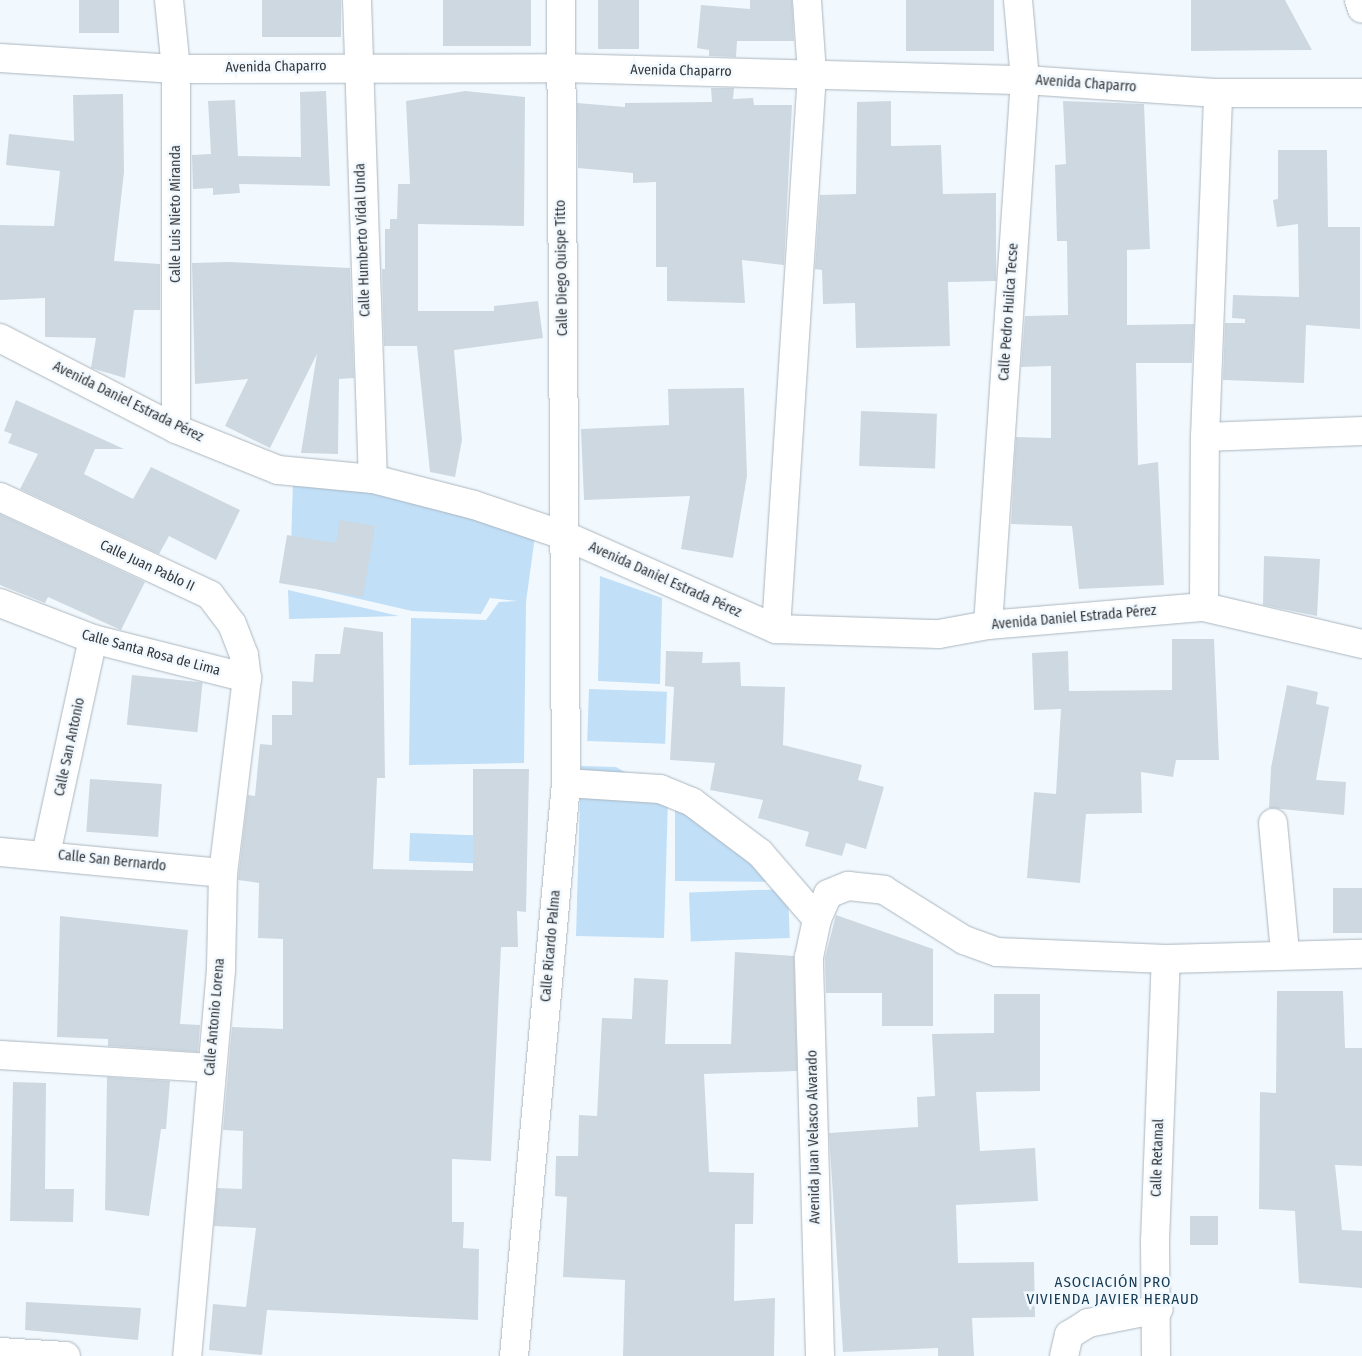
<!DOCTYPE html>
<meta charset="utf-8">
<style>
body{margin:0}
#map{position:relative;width:1362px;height:1356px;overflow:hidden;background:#f2f9fe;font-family:"Fira Sans Condensed",sans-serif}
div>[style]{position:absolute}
.green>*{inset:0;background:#c1dff7;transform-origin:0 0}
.building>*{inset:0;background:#cdd8e1;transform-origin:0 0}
.roads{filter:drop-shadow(0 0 1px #abb6bf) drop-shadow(0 0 1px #abb6bf)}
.minor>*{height:28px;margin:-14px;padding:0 14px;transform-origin:14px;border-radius:14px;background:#fff}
span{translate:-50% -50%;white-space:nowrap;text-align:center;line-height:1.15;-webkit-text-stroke:5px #f2f9fe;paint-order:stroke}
.street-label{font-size:14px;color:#33373b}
.neighbourhood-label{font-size:15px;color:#143952;letter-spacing:1px}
</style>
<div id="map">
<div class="green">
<div style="clip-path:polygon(293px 480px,443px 491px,535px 536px,526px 602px,524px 763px,409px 765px,411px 618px,486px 620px,499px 602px,518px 601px,490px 598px,481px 614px,412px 611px,290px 583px)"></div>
<div style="clip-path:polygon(600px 576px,662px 598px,660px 684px,598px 681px)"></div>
<div style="clip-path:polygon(288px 590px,399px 616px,289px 619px)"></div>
<div style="left:589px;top:689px;width:78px;height:52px;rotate:2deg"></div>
<div style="clip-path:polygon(581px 766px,616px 767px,668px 797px,664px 938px,576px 936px)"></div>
<div style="clip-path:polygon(675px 801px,788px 882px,675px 881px)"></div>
<div style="left:410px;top:833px;width:108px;height:28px;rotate:2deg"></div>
<div style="left:788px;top:889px;width:49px;height:99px;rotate:88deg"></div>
</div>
<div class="building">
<div style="left:79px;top:0;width:40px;height:33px"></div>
<div style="left:262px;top:0;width:79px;height:37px"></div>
<div style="left:443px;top:0;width:88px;height:46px"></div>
<div style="left:598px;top:0;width:41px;height:49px"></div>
<div style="clip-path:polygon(750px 0,792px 0,794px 41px,737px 41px,736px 57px,709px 56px,709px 50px,697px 48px,701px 5px,750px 9px)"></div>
<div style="left:906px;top:0;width:88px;height:51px"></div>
<div style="clip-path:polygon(1191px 0,1285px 0,1312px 50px,1191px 51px)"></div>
<div style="clip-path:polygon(711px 88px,734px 88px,733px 99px,753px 98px,754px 105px,792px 105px,784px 265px,742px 260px,745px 303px,667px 301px,667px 267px,656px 267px,656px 182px,633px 183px,633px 173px,578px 168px,577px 103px,625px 107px,625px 103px,712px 102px)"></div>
<div style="clip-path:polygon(326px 91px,330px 186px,239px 184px,240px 193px,213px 195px,213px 188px,193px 189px,192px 155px,211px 154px,208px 101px,235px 100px,238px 156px,301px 157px,300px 92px)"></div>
<div style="clip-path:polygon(465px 91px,525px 97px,524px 226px,418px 224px,418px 311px,494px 311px,494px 306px,538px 301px,543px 338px,454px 350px,462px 440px,455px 477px,430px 472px,417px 346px,384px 346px,382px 269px,385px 269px,385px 229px,390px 229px,390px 219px,397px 219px,398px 184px,410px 184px,406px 101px)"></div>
<div style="clip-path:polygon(123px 94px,124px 172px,114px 261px,160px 264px,160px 310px,134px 310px,125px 378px,91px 368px,96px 338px,45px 337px,45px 298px,0 300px,0 225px,54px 226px,60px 171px,6px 165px,9px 134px,74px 141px,73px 95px)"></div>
<div style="clip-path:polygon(891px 101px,891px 146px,941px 145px,943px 194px,996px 193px,996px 281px,948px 282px,950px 346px,856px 348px,855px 303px,823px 304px,822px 270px,815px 269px,820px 195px,856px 194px,857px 102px)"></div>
<div style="clip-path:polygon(1063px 101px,1144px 104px,1150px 249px,1127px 250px,1127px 325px,1194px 324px,1192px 363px,1136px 363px,1138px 465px,1158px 462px,1164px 585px,1079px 589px,1072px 526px,1011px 524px,1016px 437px,1051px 438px,1051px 366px,1021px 367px,1025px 316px,1068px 315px,1067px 241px,1057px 241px,1055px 165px,1066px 164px)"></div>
<div style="clip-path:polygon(1278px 150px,1327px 150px,1328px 227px,1360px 227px,1360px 329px,1306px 325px,1304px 383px,1223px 380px,1225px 323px,1245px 323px,1245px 319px,1232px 318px,1233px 295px,1299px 297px,1298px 224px,1277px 227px,1273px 200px,1278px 199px)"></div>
<div style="clip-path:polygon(230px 262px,350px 268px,354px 378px,339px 379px,338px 454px,301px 453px,317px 354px,270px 448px,225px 426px,248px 379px,195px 384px,192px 263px)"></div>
<div style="clip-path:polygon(744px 388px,747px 476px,733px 558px,681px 549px,690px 496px,584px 500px,581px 429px,669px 425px,668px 389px)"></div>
<div style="clip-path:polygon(16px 400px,124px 449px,95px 449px,84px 474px,133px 499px,151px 467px,240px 510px,216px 560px,169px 536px,159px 554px,20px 489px,38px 454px,8px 443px,12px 434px,4px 431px)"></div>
<div style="left:861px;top:411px;width:76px;height:55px;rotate:2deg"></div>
<div style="clip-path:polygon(0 514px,145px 582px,121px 630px,48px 597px,45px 603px,0 585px)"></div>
<div style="clip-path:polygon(340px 520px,375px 526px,363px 597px,279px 583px,287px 535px,336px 543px)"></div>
<div style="clip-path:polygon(1264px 556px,1320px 559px,1317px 616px,1263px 605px)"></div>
<div style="clip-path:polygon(344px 627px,383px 632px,385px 778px,377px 778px,373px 869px,473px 871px,473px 769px,529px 769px,526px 912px,517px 911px,518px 947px,501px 947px,491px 1161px,452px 1159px,452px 1222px,464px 1222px,463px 1248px,479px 1249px,478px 1320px,267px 1310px,262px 1355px,209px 1350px,213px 1304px,246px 1307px,256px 1228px,214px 1226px,217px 1188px,242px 1189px,243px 1131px,223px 1130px,232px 1027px,283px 1029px,283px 939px,258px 938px,259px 883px,238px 880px,248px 795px,255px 796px,260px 744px,272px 745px,272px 715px,292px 715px,292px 681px,313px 682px,315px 654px,340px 654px)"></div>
<div style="clip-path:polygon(1172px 639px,1214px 639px,1219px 760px,1176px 760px,1173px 777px,1141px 772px,1142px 813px,1086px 814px,1080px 883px,1027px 878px,1034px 792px,1056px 794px,1061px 709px,1034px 710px,1032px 653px,1068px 651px,1069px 691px,1172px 690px)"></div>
<div style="clip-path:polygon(666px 651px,703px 652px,702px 663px,740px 662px,741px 686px,785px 687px,783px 745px,862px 765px,858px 780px,884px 787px,866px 849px,846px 843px,842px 856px,805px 846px,809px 832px,758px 818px,763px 800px,710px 790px,715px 763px,670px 760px,674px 687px,665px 686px)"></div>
<div style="left:132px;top:675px;width:71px;height:50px;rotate:6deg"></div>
<div style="clip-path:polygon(1287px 685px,1318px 692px,1316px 704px,1329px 707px,1316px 780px,1346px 782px,1344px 815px,1269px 808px,1271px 768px)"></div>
<div style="left:90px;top:779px;width:72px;height:53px;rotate:4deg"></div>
<div style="left:1333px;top:888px;width:29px;height:45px"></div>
<div style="clip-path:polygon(836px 915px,933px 949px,933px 1026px,882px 1026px,882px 993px,826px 993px,825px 958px)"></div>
<div style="clip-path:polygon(60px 916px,188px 930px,180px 1024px,200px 1025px,198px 1052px,108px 1046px,108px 1039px,57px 1037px)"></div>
<div style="clip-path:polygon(735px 952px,794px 956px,797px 1071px,704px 1074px,709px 1172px,754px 1173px,753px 1224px,735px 1224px,734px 1301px,775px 1298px,774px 1356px,623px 1356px,625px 1280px,563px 1277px,567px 1197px,555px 1196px,556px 1156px,578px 1156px,579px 1115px,597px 1116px,602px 1018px,632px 1019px,634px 978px,668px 980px,665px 1044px,731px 1044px)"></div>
<div style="clip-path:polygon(1277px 991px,1343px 991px,1345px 1048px,1362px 1048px,1362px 1166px,1335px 1165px,1342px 1230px,1362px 1231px,1362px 1288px,1299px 1283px,1295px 1211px,1259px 1209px,1260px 1092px,1276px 1093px)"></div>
<div style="clip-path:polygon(994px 994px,1040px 994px,1040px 1091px,976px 1092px,980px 1151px,1035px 1148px,1038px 1201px,956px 1205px,958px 1263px,1034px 1262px,1035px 1317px,972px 1318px,974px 1356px,938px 1356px,938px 1348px,843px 1352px,829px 1133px,918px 1127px,917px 1097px,935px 1096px,932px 1034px,994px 1033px)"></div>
<div style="clip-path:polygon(107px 1077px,170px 1081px,166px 1129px,161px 1129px,149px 1216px,105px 1210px)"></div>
<div style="clip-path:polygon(13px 1082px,46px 1083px,45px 1189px,74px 1189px,73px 1222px,10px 1221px)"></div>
<div style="left:1190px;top:1216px;width:28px;height:29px"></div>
<div style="clip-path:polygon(26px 1302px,141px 1308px,138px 1340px,25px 1330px)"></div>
</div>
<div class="roads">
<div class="minor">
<div style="left:169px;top:0;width:69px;rotate:84.2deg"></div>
<div style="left:176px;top:69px;width:360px;rotate:90deg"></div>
<div style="left:357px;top:0;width:479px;rotate:88.1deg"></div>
<div style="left:1359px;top:0;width:9px;rotate:72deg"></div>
<div style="left:0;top:58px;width:176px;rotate:3.6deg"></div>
<div style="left:176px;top:69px;width:384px;rotate:-0.1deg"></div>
<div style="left:560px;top:68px;width:465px;rotate:1.5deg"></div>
<div style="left:1025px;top:80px;width:193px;rotate:3.9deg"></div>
<div style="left:1218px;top:93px;width:144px"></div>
<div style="left:0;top:338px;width:198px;rotate:27.3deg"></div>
<div style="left:176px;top:429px;width:110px;rotate:21.9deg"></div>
<div style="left:278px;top:470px;width:95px;rotate:5.4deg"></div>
<div style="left:373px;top:479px;width:104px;rotate:14.4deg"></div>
<div style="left:474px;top:505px;width:97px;rotate:18.6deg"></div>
<div style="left:566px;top:536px;width:230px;rotate:23.9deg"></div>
<div style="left:776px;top:629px;width:163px;rotate:1.8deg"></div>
<div style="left:939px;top:634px;width:50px;rotate:-10.4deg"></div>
<div style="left:988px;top:625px;width:217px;rotate:-4.8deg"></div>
<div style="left:1204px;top:607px;width:162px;rotate:13.2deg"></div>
<div style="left:1205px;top:437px;width:157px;rotate:-2.2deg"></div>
<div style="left:0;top:497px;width:232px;rotate:25deg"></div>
<div style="left:210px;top:595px;width:36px;rotate:53deg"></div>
<div style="left:232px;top:624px;width:33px;rotate:69deg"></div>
<div style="left:244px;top:655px;width:23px;rotate:83deg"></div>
<div style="left:247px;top:678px;width:196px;rotate:97deg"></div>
<div style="left:223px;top:873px;width:97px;rotate:91.2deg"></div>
<div style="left:221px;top:970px;width:387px;rotate:95deg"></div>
<div style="left:0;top:603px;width:100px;rotate:21.2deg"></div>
<div style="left:93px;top:639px;width:159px;rotate:14.2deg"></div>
<div style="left:1204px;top:607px;width:170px;rotate:-89.7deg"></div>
<div style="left:1205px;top:437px;width:344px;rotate:-87.8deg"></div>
<div style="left:988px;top:625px;width:546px;rotate:-86.12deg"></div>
<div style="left:1025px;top:80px;width:80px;rotate:-95deg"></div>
<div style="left:776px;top:629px;width:556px;rotate:-86.29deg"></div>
<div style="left:812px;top:74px;width:74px;rotate:-93.9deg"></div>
<div style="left:566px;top:783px;width:94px;rotate:3.7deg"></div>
<div style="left:660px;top:789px;width:35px;rotate:22deg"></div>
<div style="left:692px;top:802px;width:85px;rotate:36.9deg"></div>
<div style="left:760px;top:853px;width:87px;rotate:49.2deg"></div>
<div style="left:1273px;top:823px;width:131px;rotate:84.7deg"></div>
<div style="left:0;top:852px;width:224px;rotate:5.4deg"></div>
<div style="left:46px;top:854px;width:220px;rotate:-77.7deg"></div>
<div style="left:0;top:1055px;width:210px;rotate:3.5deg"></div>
<div style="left:0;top:1352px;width:66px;rotate:3.5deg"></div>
<div style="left:514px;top:1356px;width:575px;rotate:-84.81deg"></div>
<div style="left:566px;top:783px;width:783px;rotate:-90.37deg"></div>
<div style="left:820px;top:1356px;width:399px;rotate:-91.6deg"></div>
<div style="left:809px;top:957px;width:39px;rotate:-78deg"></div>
<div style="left:817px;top:919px;width:27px;rotate:-66deg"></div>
<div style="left:828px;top:894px;width:22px;rotate:-22deg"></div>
<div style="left:848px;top:886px;width:36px;rotate:6deg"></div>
<div style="left:884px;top:890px;width:94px;rotate:32deg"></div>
<div style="left:964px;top:940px;width:35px;rotate:20deg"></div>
<div style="left:997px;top:952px;width:169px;rotate:2.4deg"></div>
<div style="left:1166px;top:959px;width:196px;rotate:-1.5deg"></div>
<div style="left:1064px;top:1356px;width:22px;rotate:-77deg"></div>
<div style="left:1069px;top:1335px;width:22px;rotate:-32deg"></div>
<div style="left:1088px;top:1323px;width:72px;rotate:-11.2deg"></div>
<div style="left:1156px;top:1356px;width:115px;rotate:-90.5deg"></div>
<div style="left:1155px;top:1241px;width:282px;rotate:-87.8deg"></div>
</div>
</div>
<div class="street-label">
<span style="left:276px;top:67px;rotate:-1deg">Avenida Chaparro</span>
<span style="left:681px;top:71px;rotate:1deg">Avenida Chaparro</span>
<span style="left:1086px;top:84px;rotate:4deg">Avenida Chaparro</span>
<span style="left:176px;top:214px;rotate:-90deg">Calle Luis Nieto Miranda</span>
<span style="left:363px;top:240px;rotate:-92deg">Calle Humberto Vidal Unda</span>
<span style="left:562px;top:268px;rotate:-91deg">Calle Diego Quispe Titto</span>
<span style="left:1009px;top:312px;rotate:-86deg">Calle Pedro Huilca Tecse</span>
<span style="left:128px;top:402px;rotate:26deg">Avenida Daniel Estrada Pérez</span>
<span style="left:147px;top:566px;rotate:25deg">Calle Juan Pablo II</span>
<span style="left:665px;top:580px;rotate:24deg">Avenida Daniel Estrada Pérez</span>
<span style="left:1074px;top:618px;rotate:-5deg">Avenida Daniel Estrada Pérez</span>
<span style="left:151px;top:653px;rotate:15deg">Calle Santa Rosa de Lima</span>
<span style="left:70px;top:747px;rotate:-78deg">Calle San Antonio</span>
<span style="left:112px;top:861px;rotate:6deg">Calle San Bernardo</span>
<span style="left:551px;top:946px;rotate:-85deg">Calle Ricardo Palma</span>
<span style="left:215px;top:1017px;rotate:-85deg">Calle Antonio Lorena</span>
<span style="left:814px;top:1137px;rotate:-91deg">Avenida Juan Velasco Alvarado</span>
<span style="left:1158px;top:1158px;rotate:-88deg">Calle Retamal</span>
</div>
<div class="neighbourhood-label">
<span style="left:1113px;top:1291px">ASOCIACIÓN PRO<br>VIVIENDA JAVIER HERAUD</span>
</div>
</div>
